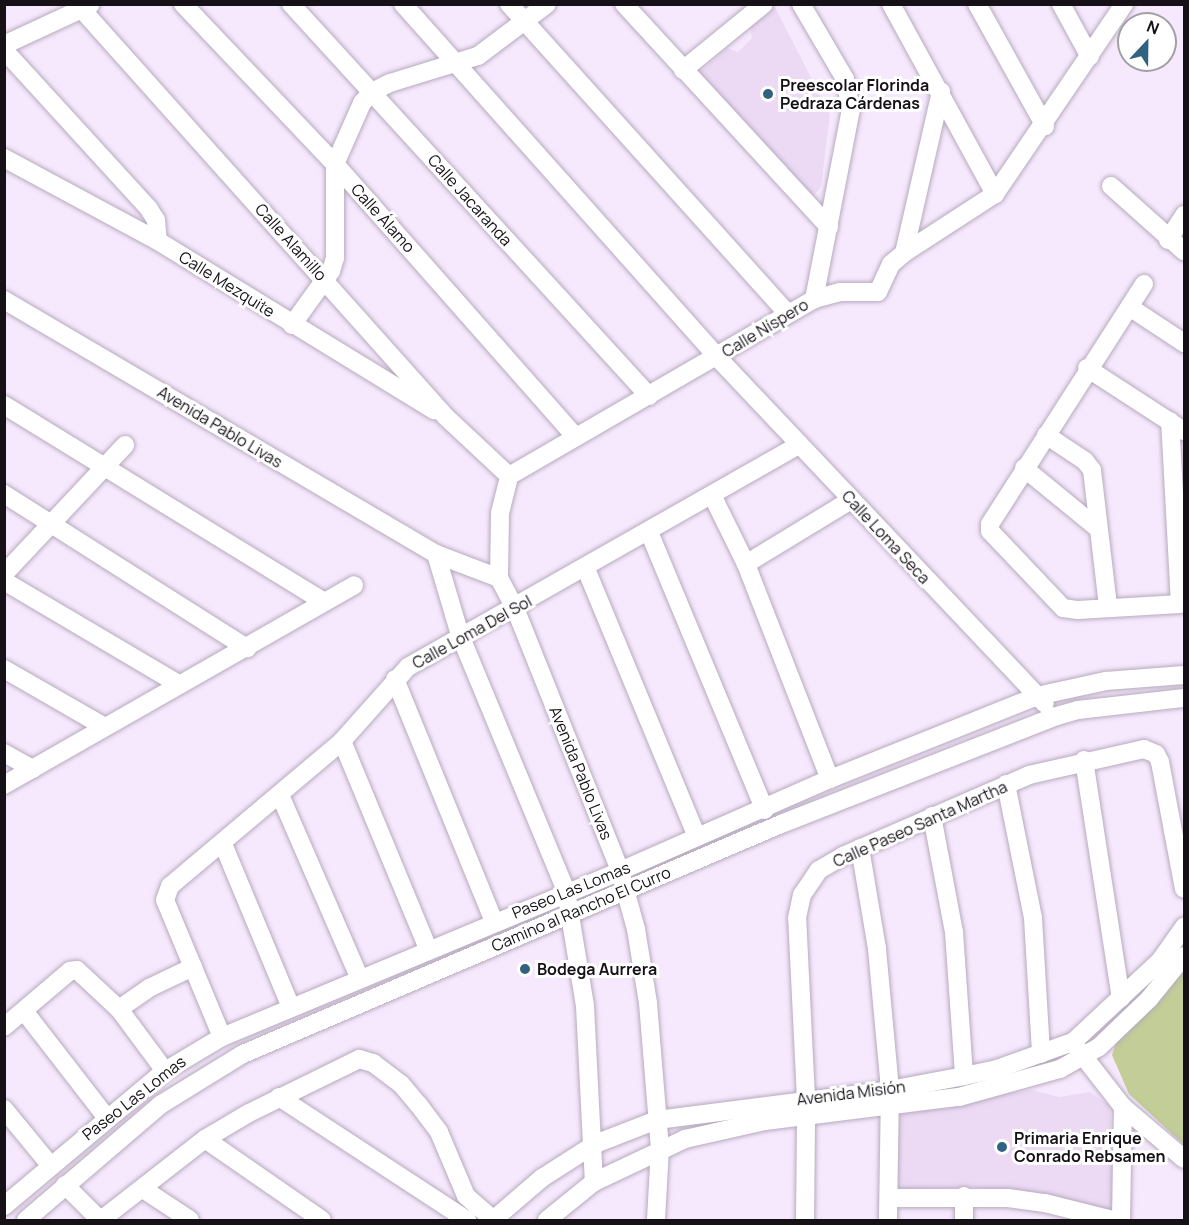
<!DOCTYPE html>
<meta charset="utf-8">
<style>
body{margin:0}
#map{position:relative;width:1189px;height:1225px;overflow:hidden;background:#f6e9fd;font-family:Manrope,sans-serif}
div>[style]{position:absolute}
.built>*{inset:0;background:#ecdaf5}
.green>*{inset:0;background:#c2cd97}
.roads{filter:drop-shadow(0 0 2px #b7aabe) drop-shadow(0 0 2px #b7aabe)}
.minor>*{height:18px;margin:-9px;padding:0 9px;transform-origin:9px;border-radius:9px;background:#fff}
.dots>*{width:16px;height:16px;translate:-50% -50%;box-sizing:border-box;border:3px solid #fff;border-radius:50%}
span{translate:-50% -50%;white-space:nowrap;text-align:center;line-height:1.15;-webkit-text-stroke:6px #fff;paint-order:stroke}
.poi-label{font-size:16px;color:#151117;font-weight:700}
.left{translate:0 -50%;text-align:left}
.street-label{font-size:16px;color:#151117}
.frame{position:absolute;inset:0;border:6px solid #151117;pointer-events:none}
.north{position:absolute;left:1117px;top:12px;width:60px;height:60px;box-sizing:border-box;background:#fff;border:2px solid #a1a0a2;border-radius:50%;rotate:22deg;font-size:16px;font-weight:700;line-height:24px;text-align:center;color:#151117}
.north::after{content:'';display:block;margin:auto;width:21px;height:27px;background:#316280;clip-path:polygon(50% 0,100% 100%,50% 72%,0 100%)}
</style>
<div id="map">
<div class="built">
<div style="clip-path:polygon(775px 7px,830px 115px,821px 187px,813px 196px,698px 74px,727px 48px,738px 52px,752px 38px,750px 28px)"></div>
<div style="clip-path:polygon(1032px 1090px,1059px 1097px,1090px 1092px,1110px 1106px,1113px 1203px,1109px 1210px,1044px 1196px,975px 1187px,896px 1189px,893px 1112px)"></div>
</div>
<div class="green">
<div style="clip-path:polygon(1184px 966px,1184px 1145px,1129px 1094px,1112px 1055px,1118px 1037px)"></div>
</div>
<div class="roads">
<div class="minor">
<div style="left:77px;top:4px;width:554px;rotate:48.22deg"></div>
<div style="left:446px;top:417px;width:86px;rotate:43.1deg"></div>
<div style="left:183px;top:4px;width:221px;rotate:46.5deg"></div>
<div style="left:335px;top:164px;width:364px;rotate:48.6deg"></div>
<div style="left:291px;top:4px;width:531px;rotate:47.6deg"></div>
<div style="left:403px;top:4px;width:472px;rotate:48.3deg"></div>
<div style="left:717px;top:357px;width:477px;rotate:46.6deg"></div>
<div style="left:509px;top:4px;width:416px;rotate:48deg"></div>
<div style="left:624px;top:4px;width:303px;rotate:47.4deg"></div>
<div style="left:801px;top:4px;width:87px;rotate:59.6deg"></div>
<div style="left:845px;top:79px;width:31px;rotate:79deg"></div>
<div style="left:851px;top:109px;width:194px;rotate:101deg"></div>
<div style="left:891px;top:4px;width:217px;rotate:61.3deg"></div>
<div style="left:977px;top:4px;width:140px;rotate:60.9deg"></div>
<div style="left:1061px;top:4px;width:60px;rotate:61.3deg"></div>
<div style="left:4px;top:45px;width:95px;rotate:-24.9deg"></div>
<div style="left:4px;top:50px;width:215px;rotate:47.6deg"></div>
<div style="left:149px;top:209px;width:13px;rotate:58deg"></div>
<div style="left:156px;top:220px;width:21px;rotate:85deg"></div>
<div style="left:683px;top:70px;width:104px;rotate:-39.2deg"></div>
<div style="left:4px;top:158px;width:175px;rotate:28.3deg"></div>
<div style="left:158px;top:241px;width:324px;rotate:31.5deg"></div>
<div style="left:1111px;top:186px;width:98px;rotate:41.7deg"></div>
<div style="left:1168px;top:240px;width:30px;rotate:-57deg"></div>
<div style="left:904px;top:253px;width:166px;rotate:-77.1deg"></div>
<div style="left:1144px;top:284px;width:285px;rotate:122.7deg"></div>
<div style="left:990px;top:524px;width:7px;rotate:90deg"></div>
<div style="left:990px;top:531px;width:106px;rotate:46.5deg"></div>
<div style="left:1063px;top:608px;width:15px;rotate:8deg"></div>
<div style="left:1078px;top:610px;width:102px;rotate:-3.4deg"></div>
<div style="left:1180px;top:604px;width:183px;rotate:-93.1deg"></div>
<div style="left:4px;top:300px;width:501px;rotate:30.45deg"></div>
<div style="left:436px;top:554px;width:67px;rotate:20.9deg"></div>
<div style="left:499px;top:578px;width:34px;rotate:62deg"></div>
<div style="left:515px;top:608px;width:283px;rotate:68.2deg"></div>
<div style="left:620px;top:871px;width:60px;rotate:74.6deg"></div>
<div style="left:636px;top:929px;width:75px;rotate:80.8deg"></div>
<div style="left:648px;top:1003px;width:145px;rotate:85.3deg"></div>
<div style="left:660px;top:1148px;width:72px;rotate:93.2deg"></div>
<div style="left:1131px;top:308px;width:64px;rotate:33.4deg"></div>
<div style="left:292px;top:325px;width:67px;rotate:-54.2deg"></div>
<div style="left:331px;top:271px;width:14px;rotate:-73deg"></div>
<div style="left:335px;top:258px;width:94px;rotate:-90deg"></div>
<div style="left:335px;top:164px;width:67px;rotate:-66.1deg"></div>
<div style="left:362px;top:103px;width:15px;rotate:-48deg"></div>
<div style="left:372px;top:92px;width:20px;rotate:-27deg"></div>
<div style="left:390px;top:83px;width:92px;rotate:-17.1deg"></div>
<div style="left:478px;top:56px;width:86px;rotate:-37deg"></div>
<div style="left:1087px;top:368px;width:116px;rotate:33deg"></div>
<div style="left:4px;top:405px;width:376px;rotate:31.6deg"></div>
<div style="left:1046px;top:435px;width:47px;rotate:33.7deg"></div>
<div style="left:1085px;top:461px;width:11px;rotate:52deg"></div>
<div style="left:1092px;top:470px;width:137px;rotate:83.3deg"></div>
<div style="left:1024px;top:468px;width:93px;rotate:39.3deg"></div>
<div style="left:4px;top:494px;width:288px;rotate:32.4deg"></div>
<div style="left:713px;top:497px;width:75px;rotate:63.8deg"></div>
<div style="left:746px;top:564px;width:231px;rotate:68.7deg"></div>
<div style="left:649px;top:532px;width:301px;rotate:67.4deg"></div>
<div style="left:436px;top:554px;width:84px;rotate:73.5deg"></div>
<div style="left:460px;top:635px;width:277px;rotate:67.5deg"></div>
<div style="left:566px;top:891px;width:117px;rotate:80.6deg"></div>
<div style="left:585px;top:1006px;width:176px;rotate:87.1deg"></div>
<div style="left:746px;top:564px;width:123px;rotate:-31.4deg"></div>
<div style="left:586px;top:569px;width:290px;rotate:67.5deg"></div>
<div style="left:4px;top:574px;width:177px;rotate:-46.8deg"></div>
<div style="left:499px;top:578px;width:65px;rotate:-89.1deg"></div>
<div style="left:500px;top:513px;width:38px;rotate:-76deg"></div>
<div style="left:509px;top:476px;width:353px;rotate:-30.1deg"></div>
<div style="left:814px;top:299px;width:27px;rotate:-15deg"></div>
<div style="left:840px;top:292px;width:38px"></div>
<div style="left:878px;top:292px;width:31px;rotate:-65deg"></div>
<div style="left:891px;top:264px;width:17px;rotate:-40deg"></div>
<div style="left:904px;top:253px;width:108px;rotate:-33deg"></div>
<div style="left:995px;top:194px;width:230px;rotate:-55.8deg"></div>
<div style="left:4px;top:581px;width:204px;rotate:30.6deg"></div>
<div style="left:4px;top:669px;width:116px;rotate:29.9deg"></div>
<div style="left:395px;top:679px;width:262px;rotate:67.8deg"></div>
<div style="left:342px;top:741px;width:225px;rotate:67.5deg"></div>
<div style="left:4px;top:753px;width:33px;rotate:29deg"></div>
<div style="left:1084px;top:760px;width:241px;rotate:81.2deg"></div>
<div style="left:1006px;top:784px;width:137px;rotate:78.6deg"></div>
<div style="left:1033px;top:918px;width:136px;rotate:86.6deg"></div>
<div style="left:4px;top:785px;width:403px;rotate:-29.7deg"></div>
<div style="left:280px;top:795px;width:198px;rotate:66.5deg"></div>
<div style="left:932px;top:816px;width:118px;rotate:79.3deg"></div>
<div style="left:954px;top:932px;width:144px;rotate:86deg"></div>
<div style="left:223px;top:844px;width:177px;rotate:67.4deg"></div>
<div style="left:860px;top:848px;width:102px;rotate:80.4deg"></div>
<div style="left:877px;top:949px;width:142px;rotate:84.7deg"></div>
<div style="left:890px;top:1090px;width:130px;rotate:90.9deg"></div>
<div style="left:119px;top:1009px;width:37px;rotate:-35deg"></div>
<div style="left:149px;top:988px;width:49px;rotate:-25.5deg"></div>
<div style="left:24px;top:1011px;width:135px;rotate:52.2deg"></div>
<div style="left:4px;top:1027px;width:87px;rotate:-40.3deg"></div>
<div style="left:70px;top:971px;width:7px;rotate:-8deg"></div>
<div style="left:77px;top:970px;width:57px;rotate:42.9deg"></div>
<div style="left:119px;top:1009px;width:77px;rotate:53.4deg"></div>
<div style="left:222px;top:1037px;width:148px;rotate:-112.6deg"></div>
<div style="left:165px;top:900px;width:15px;rotate:-70deg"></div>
<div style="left:170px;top:886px;width:225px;rotate:-40.1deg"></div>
<div style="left:342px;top:741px;width:99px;rotate:-48.3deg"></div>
<div style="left:408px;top:667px;width:450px;rotate:-29.6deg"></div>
<div style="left:1077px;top:1048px;width:75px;rotate:52.1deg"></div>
<div style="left:1123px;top:1107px;width:80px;rotate:40.4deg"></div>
<div style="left:279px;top:1097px;width:225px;rotate:33.2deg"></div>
<div style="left:806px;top:1099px;width:181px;rotate:-92.8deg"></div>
<div style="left:797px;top:918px;width:24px;rotate:-78deg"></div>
<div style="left:802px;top:895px;width:30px;rotate:-56deg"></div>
<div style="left:819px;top:870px;width:28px;rotate:-30deg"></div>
<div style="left:843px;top:856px;width:203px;rotate:-23.5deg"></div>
<div style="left:1029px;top:775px;width:118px;rotate:-12.7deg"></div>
<div style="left:1144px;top:749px;width:13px;rotate:23deg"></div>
<div style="left:1156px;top:754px;width:9px;rotate:63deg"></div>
<div style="left:1160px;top:762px;width:129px;rotate:79.3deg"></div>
<div style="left:4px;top:1109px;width:74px;rotate:50.5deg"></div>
<div style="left:205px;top:1139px;width:142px;rotate:34.7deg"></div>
<div style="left:65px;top:1185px;width:49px;rotate:45deg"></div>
<div style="left:143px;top:1189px;width:56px;rotate:33.4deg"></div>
<div style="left:889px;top:1198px;width:119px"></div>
<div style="left:1008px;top:1198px;width:37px;rotate:8deg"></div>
<div style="left:1045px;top:1203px;width:70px;rotate:14deg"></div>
<div style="left:4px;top:1206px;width:210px;rotate:-40deg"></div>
<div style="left:165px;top:1071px;width:66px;rotate:-30.8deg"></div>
<div style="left:222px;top:1037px;width:431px;rotate:-22.6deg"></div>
<div style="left:620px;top:871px;width:229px;rotate:-23.7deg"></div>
<div style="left:830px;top:779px;width:223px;rotate:-21.8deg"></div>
<div style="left:1037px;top:696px;width:71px;rotate:-12.3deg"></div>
<div style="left:1106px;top:681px;width:78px;rotate:-4.4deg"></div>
<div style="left:26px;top:1220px;width:177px;rotate:-40.6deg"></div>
<div style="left:160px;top:1105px;width:97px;rotate:-31.6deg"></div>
<div style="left:243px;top:1054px;width:585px;rotate:-23.15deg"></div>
<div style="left:781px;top:824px;width:296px;rotate:-21.4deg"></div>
<div style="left:1057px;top:716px;width:22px;rotate:-16deg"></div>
<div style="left:1078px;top:710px;width:107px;rotate:-6.5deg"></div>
<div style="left:101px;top:1220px;width:132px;rotate:-37.9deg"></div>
<div style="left:205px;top:1139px;width:51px;rotate:-30.6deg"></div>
<div style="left:249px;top:1113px;width:123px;rotate:-26.1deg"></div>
<div style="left:359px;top:1059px;width:15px;rotate:16deg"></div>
<div style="left:373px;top:1063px;width:35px;rotate:37deg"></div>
<div style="left:401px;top:1084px;width:26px;rotate:50deg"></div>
<div style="left:418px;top:1104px;width:35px;rotate:53deg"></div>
<div style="left:439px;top:1132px;width:69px;rotate:67.1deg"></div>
<div style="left:466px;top:1196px;width:37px;rotate:41deg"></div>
<div style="left:493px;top:1220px;width:65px;rotate:-40.6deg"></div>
<div style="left:542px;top:1178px;width:63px;rotate:-32.7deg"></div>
<div style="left:595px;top:1144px;width:66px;rotate:-21.2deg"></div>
<div style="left:657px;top:1120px;width:235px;rotate:-7.3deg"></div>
<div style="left:890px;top:1090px;width:75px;rotate:-10.7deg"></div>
<div style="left:964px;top:1076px;width:34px;rotate:-12deg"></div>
<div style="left:997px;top:1069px;width:81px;rotate:-19.6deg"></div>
<div style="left:1073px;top:1042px;width:119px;rotate:-43deg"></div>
<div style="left:1160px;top:961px;width:42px;rotate:-54.8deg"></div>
<div style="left:547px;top:1220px;width:60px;rotate:-39deg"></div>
<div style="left:594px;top:1182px;width:101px;rotate:-25.3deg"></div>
<div style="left:685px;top:1139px;width:82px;rotate:-12.7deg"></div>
<div style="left:765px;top:1121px;width:195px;rotate:-7.1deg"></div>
<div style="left:959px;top:1097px;width:105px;rotate:-15.5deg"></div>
<div style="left:1060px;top:1069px;width:45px;rotate:-29.4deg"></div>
<div style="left:1099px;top:1047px;width:69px;rotate:-43.8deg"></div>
<div style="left:1149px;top:999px;width:55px;rotate:-50.9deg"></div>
<div style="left:805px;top:1220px;width:104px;rotate:-89.4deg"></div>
<div style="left:964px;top:1220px;width:24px;rotate:-90deg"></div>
<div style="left:1121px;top:1220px;width:113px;rotate:-89deg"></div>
</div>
</div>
<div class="dots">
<div style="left:768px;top:94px;background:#316280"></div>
<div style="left:525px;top:969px;background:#316280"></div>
<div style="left:1002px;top:1147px;background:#316280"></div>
</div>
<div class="poi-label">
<span class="left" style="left:780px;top:94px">Preescolar Florinda<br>Pedraza Cárdenas</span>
<span class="left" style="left:537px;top:969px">Bodega Aurrera</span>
<span class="left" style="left:1014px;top:1147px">Primaria Enrique<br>Conrado Rebsamen</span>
</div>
<div class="street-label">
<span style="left:470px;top:200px;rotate:48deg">Calle Jacaranda</span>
<span style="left:383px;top:218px;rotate:48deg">Calle Álamo</span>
<span style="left:291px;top:242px;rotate:48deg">Calle Alamillo</span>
<span style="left:227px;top:284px;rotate:32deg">Calle Mezquite</span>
<span style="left:765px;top:328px;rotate:-31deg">Calle Níspero</span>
<span style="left:220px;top:427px;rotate:31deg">Avenida Pablo Livas</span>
<span style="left:886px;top:537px;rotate:47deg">Calle Loma Seca</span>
<span style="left:472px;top:632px;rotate:-29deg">Calle Loma Del Sol</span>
<span style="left:581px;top:773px;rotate:68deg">Avenida Pablo Livas</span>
<span style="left:920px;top:824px;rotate:-24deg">Calle Paseo Santa Martha</span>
<span style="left:571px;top:890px;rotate:-22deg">Paseo Las Lomas</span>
<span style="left:581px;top:909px;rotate:-23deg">Camino al Rancho El Curro</span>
<span style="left:851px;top:1093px;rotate:-7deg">Avenida Misión</span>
<span style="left:134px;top:1098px;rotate:-38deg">Paseo Las Lomas</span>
</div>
<div class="frame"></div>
<div class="north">N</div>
</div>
